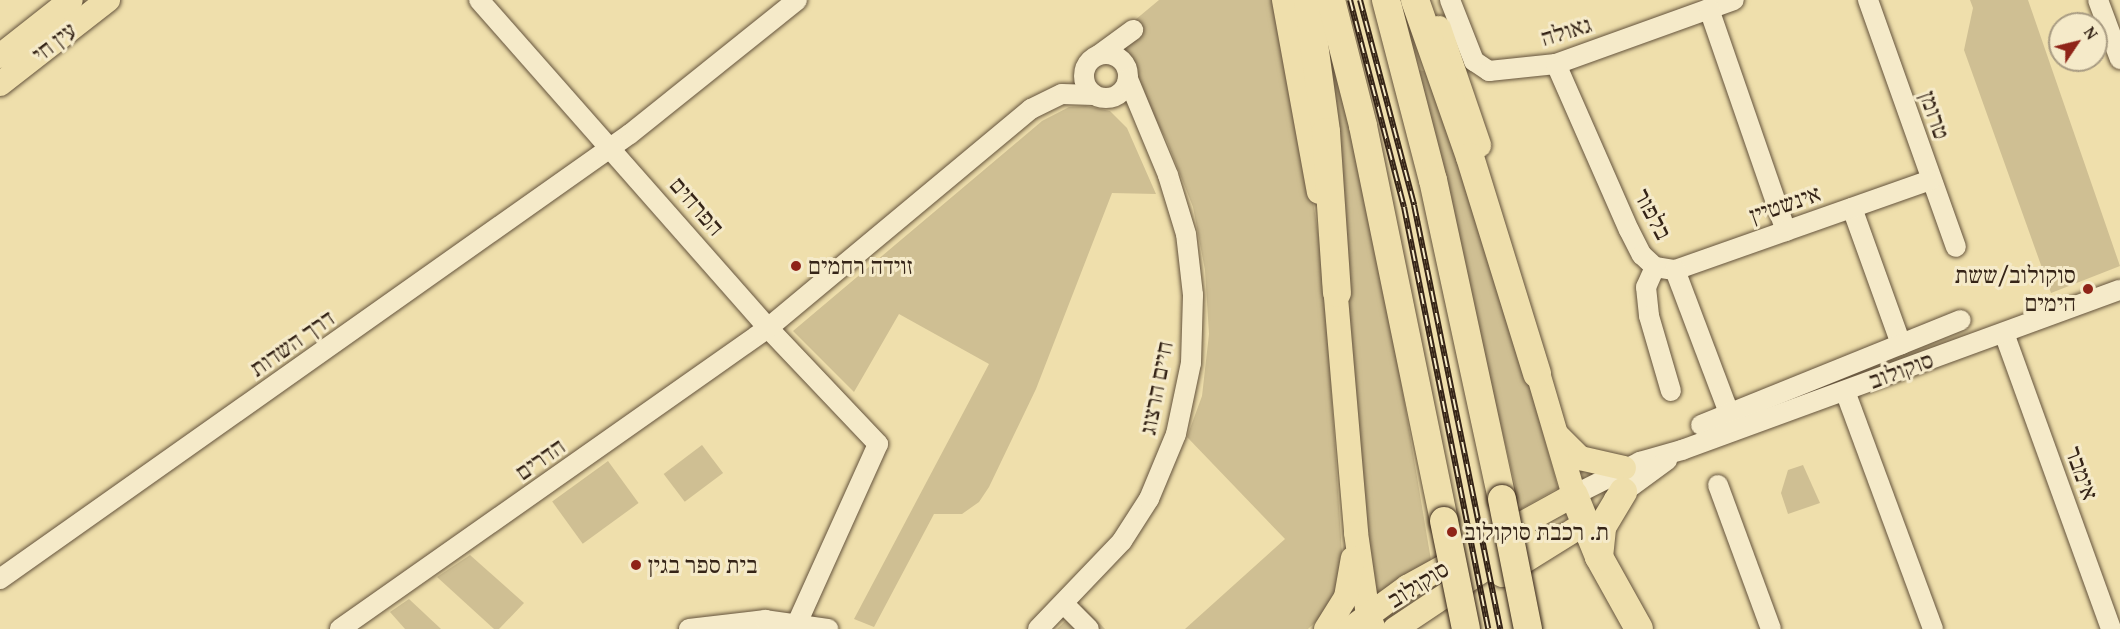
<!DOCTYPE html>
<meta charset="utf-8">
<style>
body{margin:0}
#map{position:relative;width:2120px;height:629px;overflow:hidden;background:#efdfac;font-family:"Gentium Book Plus","Frank Ruhl Libre",serif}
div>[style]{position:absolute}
.green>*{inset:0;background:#cfbf93;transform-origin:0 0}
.roads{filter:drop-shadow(0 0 2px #64533c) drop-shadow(0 0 2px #64533c)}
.minor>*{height:20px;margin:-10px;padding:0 10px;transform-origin:10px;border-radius:10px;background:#f5eac9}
.minor>.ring{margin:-10px;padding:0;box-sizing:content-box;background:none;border:20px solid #f5eac9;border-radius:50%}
.major>*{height:24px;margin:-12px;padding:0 12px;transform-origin:12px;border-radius:12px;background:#efdfac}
.highway>*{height:28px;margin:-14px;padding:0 14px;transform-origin:14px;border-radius:14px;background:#efdfac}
.rail>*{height:6px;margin-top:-3px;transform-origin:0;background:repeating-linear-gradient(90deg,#f5eac9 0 11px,#352417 0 22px);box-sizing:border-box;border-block:2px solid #352417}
.bridges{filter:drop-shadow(0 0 2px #352417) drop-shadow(0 0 2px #352417)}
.highway-bridge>*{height:28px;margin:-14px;padding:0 14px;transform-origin:14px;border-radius:14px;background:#efdfac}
.dots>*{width:16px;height:16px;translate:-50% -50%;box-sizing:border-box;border:3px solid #f5eac9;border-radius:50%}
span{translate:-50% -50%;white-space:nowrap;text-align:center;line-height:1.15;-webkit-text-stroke:6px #f5eac9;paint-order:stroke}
.street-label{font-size:24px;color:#352417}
.poi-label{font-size:24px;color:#352417}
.left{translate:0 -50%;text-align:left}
.right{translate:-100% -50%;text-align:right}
.north{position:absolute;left:2048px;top:12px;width:60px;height:60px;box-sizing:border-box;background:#f5eac9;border:2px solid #a89b82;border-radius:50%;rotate:55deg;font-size:16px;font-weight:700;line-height:24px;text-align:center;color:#352417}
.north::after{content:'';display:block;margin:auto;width:21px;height:27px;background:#8f2418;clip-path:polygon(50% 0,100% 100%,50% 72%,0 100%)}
</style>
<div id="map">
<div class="green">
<div style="clip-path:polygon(1159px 0,1281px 0,1323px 264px,1342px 553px,1339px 587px,1326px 612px,1308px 629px,1185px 629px,1285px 539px,1187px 437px,1202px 396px,1209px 334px,1205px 270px,1193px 207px,1167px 141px,1123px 58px,1099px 50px)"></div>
<div style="clip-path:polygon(1970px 0,2028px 0,2120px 266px,2051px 293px,1964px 50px,1973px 8px)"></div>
<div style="clip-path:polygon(1323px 34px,1333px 34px,1383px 275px,1432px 566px,1377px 601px,1362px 536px)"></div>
<div style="clip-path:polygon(1414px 69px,1428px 72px,1489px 238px,1558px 488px,1521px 509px)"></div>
<div style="clip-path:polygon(1086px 106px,1110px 111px,1127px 128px,1156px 194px,1112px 193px,1036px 389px,989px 487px,979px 502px,962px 514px,934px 514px,874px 627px,854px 619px,989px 364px,899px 314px,854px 392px,793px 331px,1042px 121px,1069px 107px)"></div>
<div style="left:702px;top:445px;width:35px;height:48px;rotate:53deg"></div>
<div style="left:608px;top:461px;width:52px;height:69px;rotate:54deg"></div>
<div style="clip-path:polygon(1803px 465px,1820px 503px,1788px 514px,1781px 493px,1788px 470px)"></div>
<div style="clip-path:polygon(470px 555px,524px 603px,499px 629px,494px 629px,437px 577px)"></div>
<div style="clip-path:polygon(409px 599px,441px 629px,405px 629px,390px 612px)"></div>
<div style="clip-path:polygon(1082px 605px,1105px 629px,1057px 629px)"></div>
</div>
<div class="roads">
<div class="minor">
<div style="left:479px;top:0;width:437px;rotate:48.6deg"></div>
<div style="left:768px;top:328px;width:160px;rotate:46.5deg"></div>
<div style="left:878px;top:444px;width:196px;rotate:114.3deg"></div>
<div style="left:1450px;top:0;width:66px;rotate:68.5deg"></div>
<div style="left:1474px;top:61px;width:18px;rotate:34deg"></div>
<div style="left:1489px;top:71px;width:67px;rotate:-6deg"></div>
<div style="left:1556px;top:64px;width:189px;rotate:-19.8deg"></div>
<div style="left:1868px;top:0;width:262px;rotate:70.4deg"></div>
<div style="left:2098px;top:0;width:63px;rotate:69.6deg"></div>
<div style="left:1709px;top:9px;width:235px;rotate:70.9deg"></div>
<div class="ring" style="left:1084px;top:54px;width:24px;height:24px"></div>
<div style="left:1100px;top:54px;width:41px;rotate:-36deg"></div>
<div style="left:1556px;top:64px;width:181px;rotate:66.3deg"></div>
<div style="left:1629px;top:230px;width:28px;rotate:63deg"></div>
<div style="left:1642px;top:255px;width:18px;rotate:43deg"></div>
<div style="left:1655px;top:267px;width:22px;rotate:114deg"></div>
<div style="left:1646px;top:287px;width:29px;rotate:84deg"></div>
<div style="left:1649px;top:316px;width:78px;rotate:73.7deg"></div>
<div style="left:1852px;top:208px;width:145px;rotate:70.2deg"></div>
<div style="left:1655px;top:267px;width:20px;rotate:9deg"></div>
<div style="left:1675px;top:270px;width:271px;rotate:-19.4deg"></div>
<div style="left:1675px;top:270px;width:153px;rotate:69.3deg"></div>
<div style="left:2004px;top:333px;width:315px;rotate:70.1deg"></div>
<div style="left:1845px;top:391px;width:254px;rotate:69.7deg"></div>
<div style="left:1701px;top:425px;width:280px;rotate:-22deg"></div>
<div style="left:1718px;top:485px;width:153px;rotate:69.8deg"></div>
<div style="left:1574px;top:495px;width:74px;rotate:-26.6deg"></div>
<div style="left:1640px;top:462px;width:44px;rotate:-15.9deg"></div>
<div style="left:1682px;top:450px;width:466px;rotate:-20.1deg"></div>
<div style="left:1614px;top:499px;width:66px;rotate:-36.3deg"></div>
<div style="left:0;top:579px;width:771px;rotate:-35.24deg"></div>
<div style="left:630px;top:134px;width:214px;rotate:-38.7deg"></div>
<div style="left:1064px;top:604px;width:35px;rotate:45deg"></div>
<div style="left:340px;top:629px;width:523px;rotate:-35.12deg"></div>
<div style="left:768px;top:328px;width:342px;rotate:-39.8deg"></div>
<div style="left:1031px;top:109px;width:34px;rotate:-26deg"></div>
<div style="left:1062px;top:94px;width:32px;rotate:2deg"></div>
<div style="left:689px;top:629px;width:77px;rotate:-6.8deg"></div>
<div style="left:765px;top:620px;width:64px;rotate:8.1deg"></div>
<div style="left:1038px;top:629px;width:122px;rotate:-46.3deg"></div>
<div style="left:1122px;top:541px;width:50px;rotate:-57.3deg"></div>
<div style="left:1149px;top:499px;width:70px;rotate:-67.4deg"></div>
<div style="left:1176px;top:434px;width:73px;rotate:-78.1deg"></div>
<div style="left:1191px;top:363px;width:68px;rotate:-88.3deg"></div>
<div style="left:1193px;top:295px;width:61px;rotate:-96.5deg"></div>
<div style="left:1186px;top:234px;width:62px;rotate:-107deg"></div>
<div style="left:1168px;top:175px;width:104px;rotate:-112.6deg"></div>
</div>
<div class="major">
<div style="left:1284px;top:0;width:195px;rotate:79.7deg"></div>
<div style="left:1439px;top:28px;width:124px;rotate:71.1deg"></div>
<div style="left:0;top:56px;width:90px;rotate:-38.3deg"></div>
<div style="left:0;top:84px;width:137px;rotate:-37.9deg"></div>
<div style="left:1334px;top:274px;width:260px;rotate:85.1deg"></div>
<div style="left:1356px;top:533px;width:83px;rotate:81.7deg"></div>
<div style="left:1368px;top:615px;width:15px;rotate:67deg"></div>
<div style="left:1533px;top:356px;width:145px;rotate:73.6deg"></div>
<div style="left:1557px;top:435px;width:33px;rotate:45deg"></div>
<div style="left:1580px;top:458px;width:45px;rotate:12.8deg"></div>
<div style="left:1502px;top:575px;width:97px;rotate:-31.9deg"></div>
<div style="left:1326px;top:629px;width:38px;rotate:-58deg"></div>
<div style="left:1346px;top:597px;width:39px;rotate:-80deg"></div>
<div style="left:1350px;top:629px;width:71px;rotate:-36.4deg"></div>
<div style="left:1407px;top:587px;width:191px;rotate:-28.9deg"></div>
<div style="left:1395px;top:629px;width:160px;rotate:-33.8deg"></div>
</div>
<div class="highway">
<div style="left:1308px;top:0;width:133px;rotate:82.2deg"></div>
<div style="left:1326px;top:132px;width:161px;rotate:86.1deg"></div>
<div style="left:1331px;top:0;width:130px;rotate:75.7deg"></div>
<div style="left:1363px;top:126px;width:403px;rotate:78.4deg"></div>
<div style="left:1386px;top:0;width:186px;rotate:75.4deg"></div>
<div style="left:1433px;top:180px;width:326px;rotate:77.8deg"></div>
<div style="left:1415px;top:0;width:166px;rotate:70.7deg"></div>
<div style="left:1470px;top:157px;width:227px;rotate:72.8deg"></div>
<div style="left:1574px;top:495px;width:67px;rotate:68deg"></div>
<div style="left:1599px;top:557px;width:82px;rotate:60.9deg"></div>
<div style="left:1599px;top:557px;width:30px;rotate:-84deg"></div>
<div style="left:1602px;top:527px;width:41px;rotate:-59deg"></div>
</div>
</div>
<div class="rail">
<div style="left:1350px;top:0;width:214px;rotate:75.4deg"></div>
<div style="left:1404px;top:207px;width:430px;rotate:78.7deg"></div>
<div style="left:1360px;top:0;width:212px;rotate:75.2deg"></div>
<div style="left:1414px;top:205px;width:433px;rotate:78.5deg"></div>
</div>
<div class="bridges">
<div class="highway-bridge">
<div style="left:1502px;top:499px;width:133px;rotate:78.7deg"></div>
<div style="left:1444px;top:521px;width:110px;rotate:78.5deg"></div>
</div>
</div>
<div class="dots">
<div style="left:796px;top:266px;background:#8f2418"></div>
<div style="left:2088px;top:289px;background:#8f2418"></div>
<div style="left:1452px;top:532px;background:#8f2418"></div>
<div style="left:636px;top:565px;background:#8f2418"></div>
</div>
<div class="street-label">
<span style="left:1566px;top:31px;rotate:-17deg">גאולה</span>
<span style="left:54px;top:42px;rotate:-38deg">עין חי</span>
<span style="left:1935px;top:115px;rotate:71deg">טרומן</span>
<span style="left:1785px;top:204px;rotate:-19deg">אינשטיין</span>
<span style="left:697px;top:206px;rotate:49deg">הפרחים</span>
<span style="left:1653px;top:214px;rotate:62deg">בלפור</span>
<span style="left:292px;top:343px;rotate:-35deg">דרך השדות</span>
<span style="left:1901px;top:370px;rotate:-20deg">סוקולוב</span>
<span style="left:1156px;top:388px;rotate:-79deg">חיים הרצוג</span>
<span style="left:540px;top:459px;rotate:-35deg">הדרים</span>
<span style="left:2082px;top:473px;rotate:70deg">אימבר</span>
<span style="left:1418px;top:584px;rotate:-32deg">סוקולוב</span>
</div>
<div class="poi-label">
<span class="left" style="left:808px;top:266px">זוידה רחמים</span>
<span class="right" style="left:2076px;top:289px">סוקולוב/ששת<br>הימים</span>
<span class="left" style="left:1464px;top:532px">ת. רכבת סוקולוב</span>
<span class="left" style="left:648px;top:565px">בית ספר בגין</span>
</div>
<div class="north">N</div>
</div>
